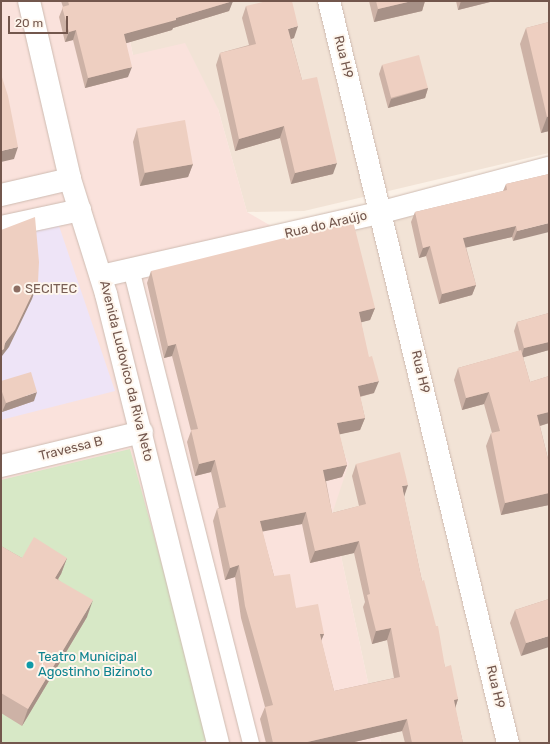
<!DOCTYPE html>
<meta charset="utf-8">
<style>
body{margin:0}
#map{position:relative;width:550px;height:744px;overflow:hidden;background:#fbf1e7;font-family:Rubik,sans-serif}
div>[style]{position:absolute}
.residential>*{inset:0;background:#f2e3d6}
.commercial>*{inset:0;background:#fae2dc}
.education>*{inset:0;background:#eee4f7}
.green>*{inset:0;background:#d7e8c6}
.roads{filter:drop-shadow(0 0 1px #cebbb1) drop-shadow(0 0 1px #cebbb1)}
.pedestrian>*{height:16px;margin:-8px;padding:0 8px;transform-origin:8px;border-radius:8px;background:#fff}
.minor>*{height:22px;margin:-11px;padding:0 11px;transform-origin:11px;border-radius:11px;background:#fff}
.tertiary>*{height:22px;margin:-11px;padding:0 11px;transform-origin:11px;border-radius:11px;background:#fff}
.wall>*{inset:0;background:#cdb2a6}
.shaded-wall>*{inset:0;background:#a79187}
.building>*{inset:0;background:#eecfc1;transform-origin:0 0}
.dots>*{width:11px;height:11px;translate:-50% -50%;box-sizing:border-box;border:2px solid #fef6ed;border-radius:50%}
span{translate:-50% -50%;white-space:nowrap;text-align:center;line-height:1.15;-webkit-text-stroke:4px #fef6ed;paint-order:stroke}
.street-label{font-size:13px;color:#73574d}
.education-label{font-size:13px;color:#785e54}
.left{translate:0 -50%;text-align:left}
.culture-label{font-size:13px;color:#0d838f}
.frame{position:absolute;inset:0;border:2px solid #73574d;pointer-events:none}
.scale{position:absolute;left:8px;top:16px;width:60px;height:18px;box-sizing:border-box;border:2px solid #73574d;border-top:0;padding-left:5px;font-size:12px;line-height:14px;white-space:nowrap;color:#73574d;-webkit-text-stroke:3px #fef6ed;paint-order:stroke}
</style>
<div id="map">
<div class="residential">
<div style="clip-path:polygon(121px 1px,549px 1px,549px 153px,304px 211px,247px 212px,218px 109px,133px 55px)"></div>
<div style="clip-path:polygon(549px 183px,549px 743px,381px 743px,332px 514px,336px 441px,292px 243px)"></div>
</div>
<div class="commercial">
<div style="clip-path:polygon(1px 1px,121px 1px,133px 55px,185px 43px,218px 109px,247px 212px,295px 240px,336px 441px,349px 463px,332px 514px,381px 743px,1px 743px)"></div>
</div>
<div class="education">
<div style="clip-path:polygon(57px 220px,115px 391px,1px 420px,1px 233px)"></div>
</div>
<div class="green">
<div style="clip-path:polygon(130px 449px,210px 739px,196px 743px,1px 743px,1px 480px)"></div>
</div>
<div class="roads">
<div class="pedestrian">
<div style="left:131px;top:269px;width:489px;rotate:75.8deg"></div>
</div>
<div class="minor">
<div style="left:329px;top:1px;width:763px;rotate:76.44deg"></div>
<div style="left:1px;top:195px;width:71px;rotate:-13.1deg"></div>
<div style="left:1px;top:227px;width:81px;rotate:-12.1deg"></div>
<div style="left:101px;top:276px;width:288px;rotate:-12.8deg"></div>
<div style="left:382px;top:212px;width:173px;rotate:-14.8deg"></div>
<div style="left:1px;top:466px;width:145px;rotate:-13.6deg"></div>
</div>
<div class="tertiary">
<div style="left:29px;top:1px;width:183px;rotate:77deg"></div>
<div style="left:70px;top:179px;width:121px;rotate:72.6deg"></div>
<div style="left:106px;top:294px;width:463px;rotate:76deg"></div>
</div>
</div>
<div class="wall">
<div style="clip-path:polygon(61px 1px,233px 1px,229px 11px,173px 28px,172px 30px,126px 43px,128px 77px,85px 88px,73px 40px,65px 42px,59px 17px,63px 7px)"></div>
<div style="clip-path:polygon(369px 1px,425px 1px,422px 11px,374px 22px)"></div>
<div style="clip-path:polygon(456px 1px,494px 1px,458px 10px)"></div>
<div style="clip-path:polygon(246px 6px,294px 38px,291px 39px,302px 80px,333px 174px,291px 184px,280px 138px,235px 151px,216px 65px,220px 53px,249px 45px,242px 18px)"></div>
<div style="clip-path:polygon(549px 22px,549px 131px,541px 133px,520px 44px,526px 28px)"></div>
<div style="clip-path:polygon(382px 65px,428px 88px,425px 98px,388px 108px,379px 74px)"></div>
<div style="clip-path:polygon(137px 129px,193px 164px,188px 177px,140px 186px,133px 142px)"></div>
<div style="clip-path:polygon(549px 174px,513px 241px,512px 237px,466px 247px,476px 285px,472px 295px,439px 304px,426px 256px,419px 258px,411px 222px,415px 212px,503px 191px,506px 184px)"></div>
<div style="clip-path:polygon(evenodd,151px 271px,375px 308px,370px 320px,361px 322px,374px 393px,360px 397px,365px 418px,360px 430px,339px 434px,347px 465px,342px 477px,326px 481px,332px 513px,359px 506px,352px 476px,356px 464px,404px 497px,422px 581px,445px 667px,458px 699px,455px 708px,463px 743px,405px 743px,402px 731px,350px 743px,266px 743px,260px 719px,265px 707px,241px 618px,235px 577px,225px 580px,213px 521px,217px 509px,219px 508px,211px 472px,195px 476px,187px 442px,191px 431px,172px 356px,164px 358px,147px 283px,151px 271px,302px 524px,310px 563px,354px 553px,365px 602px,363px 607px,372px 644px,387px 640px,394px 678px,334px 691px,321px 640px,324px 634px,296px 608px,274px 576px,262px 531px,302px 524px)"></div>
<div style="clip-path:polygon(549px 313px,549px 350px,523px 357px,530px 382px,549px 376px,549px 423px,540px 426px,549px 463px,549px 505px,501px 515px,486px 446px,491px 433px,492px 433px,484px 404px,462px 410px,454px 380px,458px 368px,519px 351px,514px 331px,517px 322px)"></div>
<div style="clip-path:polygon(1px 381px,34px 401px,2px 412px,1px 408px)"></div>
<div style="clip-path:polygon(1px 546px,22px 558px,67px 558px,61px 574px,58px 579px,87px 617px,22px 726px,1px 713px)"></div>
<div style="clip-path:polygon(549px 599px,521px 656px,510px 623px,515px 610px)"></div>
</div>
<div class="shaded-wall">
<div style="clip-path:polygon(233px 1px,229px 11px,173px 28px,172px 30px,120px 45px,124px 34px,176px 18px)"></div>
<div style="clip-path:polygon(412px 1px,425px 1px,422px 11px,374px 22px,378px 9px)"></div>
<div style="clip-path:polygon(461px 1px,494px 1px,458px 10px)"></div>
<div style="clip-path:polygon(298px 26px,294px 38px,284px 41px,288px 29px)"></div>
<div style="clip-path:polygon(76px 30px,73px 40px,65px 42px,69px 32px)"></div>
<div style="clip-path:polygon(132px 67px,128px 77px,85px 88px,88px 78px)"></div>
<div style="clip-path:polygon(428px 88px,425px 98px,388px 108px,391px 99px)"></div>
<div style="clip-path:polygon(549px 116px,549px 131px,541px 133px,547px 117px)"></div>
<div style="clip-path:polygon(284px 126px,280px 138px,235px 151px,239px 139px)"></div>
<div style="clip-path:polygon(18px 147px,14px 159px,1px 162px,1px 151px)"></div>
<div style="clip-path:polygon(337px 163px,333px 174px,291px 184px,295px 173px)"></div>
<div style="clip-path:polygon(193px 164px,188px 177px,140px 186px,145px 173px)"></div>
<div style="clip-path:polygon(549px 223px,549px 232px,513px 241px,517px 231px)"></div>
<div style="clip-path:polygon(516px 226px,512px 237px,460px 249px,463px 238px)"></div>
<div style="clip-path:polygon(430px 246px,426px 256px,419px 258px,423px 248px)"></div>
<div style="clip-path:polygon(38px 282px,32px 299px,9px 347px,2px 356px,1px 358px,1px 351px,5px 343px)"></div>
<div style="clip-path:polygon(476px 285px,472px 295px,439px 304px,442px 294px)"></div>
<div style="clip-path:polygon(375px 308px,370px 320px,355px 324px,359px 312px)"></div>
<div style="clip-path:polygon(549px 342px,549px 350px,521px 358px,524px 348px)"></div>
<div style="clip-path:polygon(176px 344px,172px 356px,164px 358px,168px 346px)"></div>
<div style="clip-path:polygon(379px 381px,374px 393px,354px 398px,358px 386px)"></div>
<div style="clip-path:polygon(37px 392px,34px 401px,2px 412px,6px 403px)"></div>
<div style="clip-path:polygon(489px 392px,484px 404px,462px 410px,466px 398px)"></div>
<div style="clip-path:polygon(549px 412px,549px 423px,533px 428px,537px 415px)"></div>
<div style="clip-path:polygon(365px 418px,360px 430px,332px 436px,337px 423px)"></div>
<div style="clip-path:polygon(215px 460px,211px 472px,195px 476px,199px 464px)"></div>
<div style="clip-path:polygon(347px 465px,342px 477px,319px 483px,323px 470px)"></div>
<div style="clip-path:polygon(408px 485px,404px 497px,402px 486px)"></div>
<div style="clip-path:polygon(549px 493px,549px 505px,501px 515px,505px 503px)"></div>
<div style="clip-path:polygon(306px 512px,302px 524px,255px 533px,260px 521px)"></div>
<div style="clip-path:polygon(359px 541px,354px 553px,310px 563px,315px 551px)"></div>
<div style="clip-path:polygon(67px 558px,61px 574px,49px 594px,55px 578px)"></div>
<div style="clip-path:polygon(239px 565px,235px 577px,225px 580px,230px 568px)"></div>
<div style="clip-path:polygon(93px 600px,87px 617px,22px 726px,28px 709px)"></div>
<div style="clip-path:polygon(391px 628px,387px 640px,372px 644px,376px 631px)"></div>
<div style="clip-path:polygon(320px 634px,324px 634px,319px 646px)"></div>
<div style="clip-path:polygon(549px 636px,549px 647px,521px 656px,526px 643px)"></div>
<div style="clip-path:polygon(458px 699px,454px 712px,454px 700px)"></div>
<div style="clip-path:polygon(407px 719px,402px 731px,350px 743px,303px 743px)"></div>
</div>
<div class="building">
<div style="clip-path:polygon(68px 1px,233px 1px,176px 18px,176px 20px,124px 34px,132px 67px,88px 78px,76px 30px,69px 32px,62px 7px,69px 5px)"></div>
<div style="clip-path:polygon(267px 1px,292px 1px,298px 26px,288px 29px,302px 80px,317px 77px,337px 163px,295px 173px,284px 126px,239px 139px,220px 53px,256px 44px,246px 6px)"></div>
<div style="clip-path:polygon(376px 1px,412px 1px,378px 9px)"></div>
<div style="clip-path:polygon(549px 22px,549px 116px,547px 117px,526px 28px)"></div>
<div style="left:419px;top:55px;width:34px;height:38px;rotate:75deg"></div>
<div style="clip-path:polygon(1px 74px,8px 96px,18px 147px,1px 151px)"></div>
<div style="left:185px;top:120px;width:45px;height:49px;rotate:80deg"></div>
<div style="clip-path:polygon(549px 174px,549px 223px,517px 231px,516px 226px,463px 238px,476px 285px,442px 294px,430px 246px,423px 248px,415px 212px,507px 190px,506px 184px)"></div>
<div style="clip-path:polygon(35px 217px,39px 262px,38px 282px,15px 330px,5px 343px,4px 349px,1px 351px,1px 230px)"></div>
<div style="clip-path:polygon(evenodd,353px 221px,375px 308px,359px 312px,369px 357px,372px 356px,379px 381px,358px 386px,365px 418px,337px 423px,347px 465px,323px 470px,332px 513px,366px 504px,356px 464px,400px 452px,408px 485px,402px 486px,422px 581px,424px 580px,436px 626px,438px 626px,445px 667px,451px 665px,458px 699px,454px 700px,463px 743px,412px 743px,407px 719px,303px 743px,273px 743px,265px 707px,273px 705px,245px 606px,239px 565px,230px 568px,217px 509px,226px 507px,215px 460px,199px 464px,191px 430px,198px 429px,176px 344px,168px 346px,151px 271px,353px 221px,306px 512px,315px 551px,359px 541px,370px 594px,367px 595px,376px 631px,391px 628px,400px 677px,334px 691px,320px 634px,324px 634px,318px 604px,296px 608px,290px 574px,274px 576px,260px 521px,306px 512px)"></div>
<div style="clip-path:polygon(549px 313px,549px 342px,524px 348px,517px 322px)"></div>
<div style="clip-path:polygon(521px 350px,530px 382px,549px 376px,549px 412px,537px 415px,549px 463px,549px 493px,505px 503px,491px 433px,500px 431px,489px 392px,466px 398px,458px 368px)"></div>
<div style="clip-path:polygon(31px 372px,37px 392px,6px 403px,1px 389px,1px 381px)"></div>
<div style="clip-path:polygon(34px 537px,67px 558px,55px 578px,93px 600px,28px 709px,1px 693px,1px 546px,22px 558px)"></div>
<div style="clip-path:polygon(549px 599px,549px 636px,526px 643px,515px 610px)"></div>
</div>
<div class="dots">
<div style="left:17px;top:289px;background:#8d6e63"></div>
<div style="left:30px;top:665px;background:#0f9aa8"></div>
</div>
<div class="street-label">
<span style="left:343px;top:57px;rotate:76deg">Rua H9</span>
<span style="left:326px;top:225px;rotate:-13deg">Rua do Araújo</span>
<span style="left:126px;top:371px;rotate:76deg">Avenida Ludovico da Riva Neto</span>
<span style="left:420px;top:372px;rotate:77deg">Rua H9</span>
<span style="left:71px;top:449px;rotate:-14deg">Travessa B</span>
<span style="left:495px;top:687px;rotate:77deg">Rua H9</span>
</div>
<div class="education-label">
<span class="left" style="left:25px;top:289px">SECITEC</span>
</div>
<div class="culture-label">
<span class="left" style="left:38px;top:665px">Teatro Municipal<br>Agostinho Bizinoto</span>
</div>
<div class="frame"></div>
<div class="scale">20 m</div>
</div>
